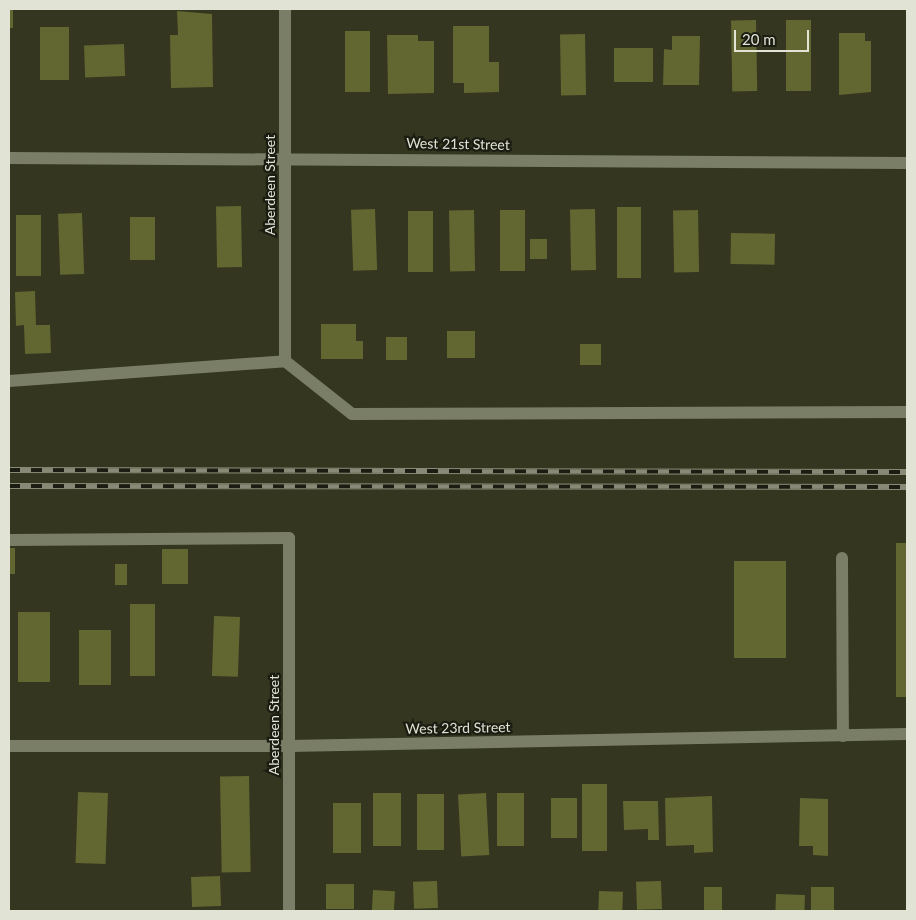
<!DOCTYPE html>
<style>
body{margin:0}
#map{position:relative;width:916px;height:920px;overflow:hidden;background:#34361f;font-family:Lato,sans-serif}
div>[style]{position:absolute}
.building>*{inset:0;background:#626631;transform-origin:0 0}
.minor>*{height:12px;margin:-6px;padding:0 6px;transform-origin:6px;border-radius:6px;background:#7b7e67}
.rail>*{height:5.5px;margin-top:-2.75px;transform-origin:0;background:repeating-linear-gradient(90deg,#1b1c12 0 11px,#888a77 0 22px);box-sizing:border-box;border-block:1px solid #888a77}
span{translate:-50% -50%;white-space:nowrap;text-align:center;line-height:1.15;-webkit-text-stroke:4.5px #1b1c12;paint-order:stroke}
.street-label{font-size:14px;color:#e1e3d5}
.frame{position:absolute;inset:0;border:10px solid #e1e3d5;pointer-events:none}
.scale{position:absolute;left:734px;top:30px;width:75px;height:22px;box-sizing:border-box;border:2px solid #e1e3d5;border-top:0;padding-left:6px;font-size:15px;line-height:18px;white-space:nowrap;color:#e1e3d5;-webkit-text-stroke:4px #1b1c12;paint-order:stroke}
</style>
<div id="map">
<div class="building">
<div style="left:9px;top:9px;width:4px;height:19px"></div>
<div style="clip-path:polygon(177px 11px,212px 14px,213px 87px,171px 88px,170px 35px,178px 35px)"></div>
<div style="left:756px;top:20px;width:71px;height:25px;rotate:89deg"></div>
<div style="left:786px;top:20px;width:25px;height:71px"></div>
<div style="clip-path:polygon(453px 26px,489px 26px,489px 62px,499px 62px,499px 92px,464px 93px,464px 83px,453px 83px)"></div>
<div style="left:40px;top:27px;width:29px;height:53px"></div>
<div style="left:345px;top:31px;width:25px;height:61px"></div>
<div style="clip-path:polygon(839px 33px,865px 33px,865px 41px,871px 41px,871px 92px,839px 95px)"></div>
<div style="left:585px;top:34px;width:61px;height:25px;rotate:89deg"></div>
<div style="clip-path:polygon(387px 35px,418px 35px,418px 41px,434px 41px,434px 93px,388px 94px)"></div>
<div style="clip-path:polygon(672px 36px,700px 36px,699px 85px,663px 85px,664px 49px,672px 50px)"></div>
<div style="left:124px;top:44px;width:32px;height:40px;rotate:88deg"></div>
<div style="left:653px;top:48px;width:34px;height:39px;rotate:90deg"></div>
<div style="left:241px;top:206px;width:61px;height:25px;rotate:89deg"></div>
<div style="left:617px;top:207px;width:24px;height:71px"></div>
<div style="left:375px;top:209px;width:61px;height:24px;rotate:88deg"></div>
<div style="left:595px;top:209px;width:61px;height:25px;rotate:89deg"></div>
<div style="left:474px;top:210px;width:61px;height:25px;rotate:89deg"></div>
<div style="left:500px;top:210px;width:25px;height:61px"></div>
<div style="left:698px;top:210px;width:62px;height:25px;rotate:89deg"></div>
<div style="left:408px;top:211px;width:25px;height:61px"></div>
<div style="left:82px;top:213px;width:61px;height:24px;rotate:88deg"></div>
<div style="left:16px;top:215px;width:25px;height:61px"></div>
<div style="left:130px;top:217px;width:25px;height:43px"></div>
<div style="left:731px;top:233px;width:44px;height:31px;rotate:1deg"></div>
<div style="left:530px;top:239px;width:17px;height:20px"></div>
<div style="clip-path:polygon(35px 291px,36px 325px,50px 325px,51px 353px,25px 354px,24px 325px,16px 326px,15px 292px)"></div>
<div style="clip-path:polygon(321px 324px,356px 324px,356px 341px,363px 341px,363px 359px,321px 359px)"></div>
<div style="left:475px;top:331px;width:27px;height:28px;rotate:90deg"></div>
<div style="left:386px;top:337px;width:21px;height:23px"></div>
<div style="left:580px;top:344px;width:21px;height:21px"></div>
<div style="left:896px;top:543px;width:11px;height:154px"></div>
<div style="left:9px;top:548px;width:6px;height:26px"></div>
<div style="left:162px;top:549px;width:26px;height:35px"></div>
<div style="left:734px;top:561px;width:52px;height:97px"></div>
<div style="left:115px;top:564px;width:12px;height:21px"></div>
<div style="left:130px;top:604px;width:25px;height:72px"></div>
<div style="left:18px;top:612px;width:32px;height:70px"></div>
<div style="left:214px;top:616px;width:26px;height:60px;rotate:2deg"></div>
<div style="left:79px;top:630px;width:32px;height:55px"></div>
<div style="left:249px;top:776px;width:96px;height:29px;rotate:89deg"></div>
<div style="left:582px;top:784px;width:25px;height:67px"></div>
<div style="left:78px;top:792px;width:30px;height:71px;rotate:2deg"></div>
<div style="left:373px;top:793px;width:28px;height:53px"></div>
<div style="left:486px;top:793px;width:62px;height:28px;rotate:87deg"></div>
<div style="left:497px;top:793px;width:27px;height:53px"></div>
<div style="left:417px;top:794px;width:27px;height:56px"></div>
<div style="clip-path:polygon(712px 796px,713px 852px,694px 853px,694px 845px,666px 846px,665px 798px)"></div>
<div style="left:551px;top:798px;width:26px;height:40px"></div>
<div style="clip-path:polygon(800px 798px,828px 799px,828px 856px,813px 855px,813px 846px,799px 846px)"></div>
<div style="clip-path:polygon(623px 801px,658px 801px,659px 840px,648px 840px,648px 829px,624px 830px)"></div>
<div style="left:333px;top:803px;width:28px;height:50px"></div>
<div style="left:220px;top:876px;width:30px;height:29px;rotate:88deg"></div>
<div style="left:437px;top:881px;width:27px;height:24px;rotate:88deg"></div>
<div style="left:661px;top:881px;width:28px;height:25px;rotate:88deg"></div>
<div style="left:326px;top:884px;width:28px;height:25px"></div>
<div style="left:722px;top:887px;width:24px;height:18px;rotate:90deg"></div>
<div style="left:834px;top:887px;width:24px;height:23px;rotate:90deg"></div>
<div style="left:373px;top:890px;width:22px;height:21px;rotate:3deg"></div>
<div style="left:599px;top:891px;width:24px;height:20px;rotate:2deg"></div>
<div style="left:776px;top:894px;width:29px;height:17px;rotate:2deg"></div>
</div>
<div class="minor">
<div style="left:9px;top:158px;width:898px;rotate:0.32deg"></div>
<div style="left:285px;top:361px;width:352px;rotate:-90deg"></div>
<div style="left:9px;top:381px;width:277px;rotate:-4.1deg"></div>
<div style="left:285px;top:361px;width:85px;rotate:38.3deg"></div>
<div style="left:352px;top:414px;width:555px;rotate:-0.21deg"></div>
<div style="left:9px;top:540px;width:280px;rotate:-0.4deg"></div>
<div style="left:289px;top:538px;width:373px;rotate:90deg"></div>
<div style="left:842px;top:558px;width:178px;rotate:89.7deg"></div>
<div style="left:9px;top:746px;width:280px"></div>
<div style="left:289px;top:746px;width:618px;rotate:-1.11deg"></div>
</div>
<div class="rail">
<div style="left:9px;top:470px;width:898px;rotate:0.13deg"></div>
<div style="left:9px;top:486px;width:898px;rotate:0.06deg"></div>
</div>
<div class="street-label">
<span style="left:458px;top:144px;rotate:1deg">West 21st Street</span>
<span style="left:270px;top:185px;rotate:-90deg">Aberdeen Street</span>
<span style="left:274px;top:725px;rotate:-90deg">Aberdeen Street</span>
<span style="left:458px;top:728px;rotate:-1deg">West 23rd Street</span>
</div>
<div class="frame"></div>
<div class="scale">20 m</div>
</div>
